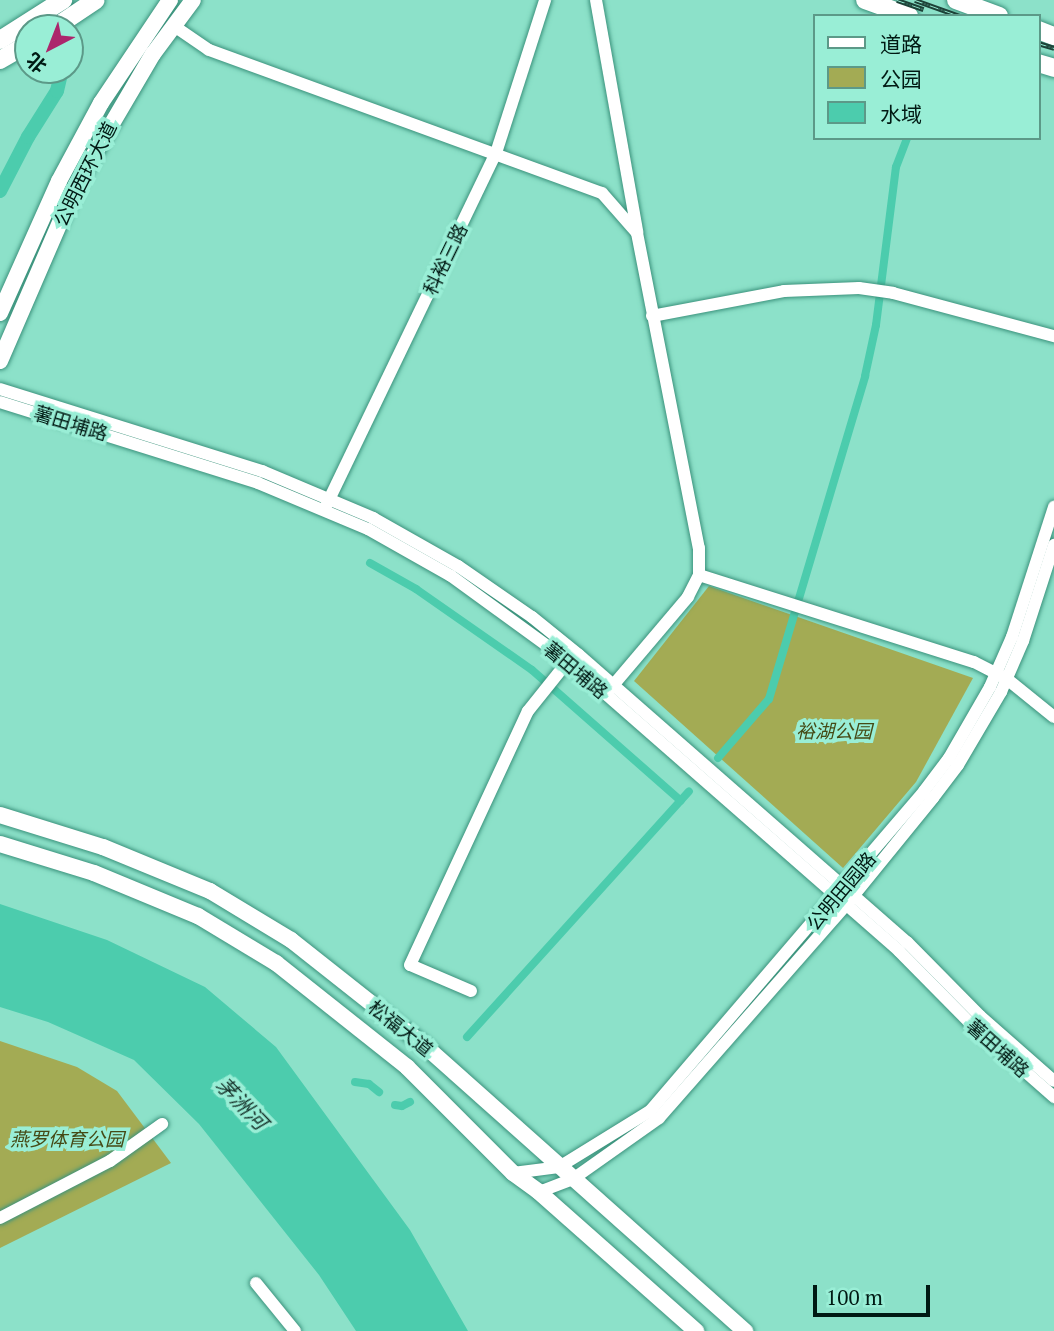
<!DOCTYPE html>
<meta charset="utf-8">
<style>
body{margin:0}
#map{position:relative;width:1054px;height:1331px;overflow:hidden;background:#8ce1c9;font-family:"PT Serif","Noto Sans SC",serif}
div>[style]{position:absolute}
.green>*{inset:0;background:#a3ab54}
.water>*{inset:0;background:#4cccad}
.canal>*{height:8px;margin:-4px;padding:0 4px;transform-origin:4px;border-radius:4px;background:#4cccad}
.river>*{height:14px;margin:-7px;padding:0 7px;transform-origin:7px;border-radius:7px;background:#4cccad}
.roads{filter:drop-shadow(0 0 2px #3b927c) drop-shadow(0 0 2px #3b927c)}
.minor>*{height:12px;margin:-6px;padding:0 6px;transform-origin:6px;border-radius:6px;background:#fff}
.major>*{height:16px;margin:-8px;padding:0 8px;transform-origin:8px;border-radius:8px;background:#fff}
.highway>*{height:18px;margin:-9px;padding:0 9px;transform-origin:9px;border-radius:9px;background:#fff}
.rail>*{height:5px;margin-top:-2.5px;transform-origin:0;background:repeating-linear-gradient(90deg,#99eed6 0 8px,#1d4238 0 16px);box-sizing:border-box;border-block:2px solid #1d4238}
span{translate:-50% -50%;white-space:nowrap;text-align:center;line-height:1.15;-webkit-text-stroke:7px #99eed6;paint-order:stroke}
.street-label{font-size:19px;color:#001913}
.park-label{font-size:19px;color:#454a16;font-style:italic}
.water-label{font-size:21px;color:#18342c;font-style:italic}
.legend{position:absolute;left:813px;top:14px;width:228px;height:126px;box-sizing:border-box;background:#99eed6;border:2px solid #5c9988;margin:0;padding:9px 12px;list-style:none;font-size:21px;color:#001913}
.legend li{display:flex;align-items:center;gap:14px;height:35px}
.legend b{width:35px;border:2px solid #5c9988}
.north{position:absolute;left:14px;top:14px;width:70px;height:70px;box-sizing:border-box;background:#99eed6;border:2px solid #5c9988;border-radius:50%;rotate:222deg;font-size:19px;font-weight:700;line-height:28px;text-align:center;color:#001913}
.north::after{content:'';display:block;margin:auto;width:24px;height:32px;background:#ac266c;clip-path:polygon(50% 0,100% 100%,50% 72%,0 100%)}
.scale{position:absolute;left:813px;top:1285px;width:117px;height:32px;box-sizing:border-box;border:4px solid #001913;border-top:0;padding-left:9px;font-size:21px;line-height:24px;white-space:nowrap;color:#001913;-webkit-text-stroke:5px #99eed6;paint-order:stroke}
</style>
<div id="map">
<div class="green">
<div style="clip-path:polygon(709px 586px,973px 678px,916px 782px,843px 868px,634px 681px)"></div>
<div style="clip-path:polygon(0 1041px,77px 1067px,117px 1091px,171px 1163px,0 1248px)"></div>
</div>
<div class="water">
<div style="clip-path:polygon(0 904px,107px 940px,205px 987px,276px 1047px,410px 1230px,468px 1331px,356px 1331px,319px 1275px,199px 1124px,134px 1060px,48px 1022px,0 1007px)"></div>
</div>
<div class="canal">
<div style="left:370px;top:563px;width:53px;rotate:29.5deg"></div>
<div style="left:416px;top:589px;width:141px;rotate:34.9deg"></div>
<div style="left:532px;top:670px;width:198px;rotate:41.3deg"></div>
<div style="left:718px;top:758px;width:78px;rotate:-49.2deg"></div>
<div style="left:769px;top:699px;width:337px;rotate:-73.4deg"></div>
<div style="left:865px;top:376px;width:52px;rotate:-77.8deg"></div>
<div style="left:876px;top:325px;width:159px;rotate:-82.8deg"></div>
<div style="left:896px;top:167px;width:31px;rotate:-69deg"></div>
<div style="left:467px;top:1037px;width:331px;rotate:-47.9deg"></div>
<div style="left:355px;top:1082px;width:14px;rotate:8deg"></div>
<div style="left:369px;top:1084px;width:13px;rotate:39deg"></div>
<div style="left:395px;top:1105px;width:7px;rotate:8deg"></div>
<div style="left:402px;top:1106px;width:9px;rotate:-27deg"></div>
</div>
<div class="river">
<div style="left:0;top:191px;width:61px;rotate:-62.6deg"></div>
<div style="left:28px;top:137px;width:54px;rotate:-57.8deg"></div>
<div style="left:57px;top:91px;width:22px;rotate:-77deg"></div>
</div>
<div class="roads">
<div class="minor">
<div style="left:596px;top:0;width:235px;rotate:79.9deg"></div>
<div style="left:174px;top:26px;width:42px;rotate:34.4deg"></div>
<div style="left:209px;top:50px;width:418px;rotate:20deg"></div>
<div style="left:602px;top:193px;width:53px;rotate:48.8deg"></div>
<div style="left:637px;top:233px;width:321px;rotate:78.9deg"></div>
<div style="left:699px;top:548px;width:27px;rotate:90deg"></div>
<div style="left:699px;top:575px;width:25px;rotate:117deg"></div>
<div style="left:688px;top:597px;width:121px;rotate:130.3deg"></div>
<div style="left:652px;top:316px;width:134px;rotate:-10.7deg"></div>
<div style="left:784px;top:291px;width:75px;rotate:-2.3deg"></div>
<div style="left:859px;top:288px;width:34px;rotate:8deg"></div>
<div style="left:893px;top:293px;width:167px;rotate:15deg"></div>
<div style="left:0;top:389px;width:275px;rotate:17.4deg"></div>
<div style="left:262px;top:471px;width:121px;rotate:22.9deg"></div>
<div style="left:373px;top:518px;width:98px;rotate:29.5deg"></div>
<div style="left:458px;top:566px;width:90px;rotate:34.6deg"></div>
<div style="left:532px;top:617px;width:60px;rotate:39deg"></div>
<div style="left:579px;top:655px;width:436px;rotate:41.2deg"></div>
<div style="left:907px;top:942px;width:104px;rotate:45.4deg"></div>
<div style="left:980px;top:1016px;width:98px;rotate:41.3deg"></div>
<div style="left:0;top:402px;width:270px;rotate:17.4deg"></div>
<div style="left:258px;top:483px;width:119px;rotate:22.7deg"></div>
<div style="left:368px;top:529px;width:95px;rotate:29.5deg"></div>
<div style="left:451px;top:576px;width:145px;rotate:36deg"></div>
<div style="left:568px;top:661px;width:440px;rotate:41.2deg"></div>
<div style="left:899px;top:951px;width:103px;rotate:45.4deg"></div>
<div style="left:971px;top:1024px;width:111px;rotate:41.3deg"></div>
<div style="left:326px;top:506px;width:392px;rotate:-64.3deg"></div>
<div style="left:496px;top:153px;width:161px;rotate:-72.2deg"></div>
<div style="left:699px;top:575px;width:288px;rotate:17.6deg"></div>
<div style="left:974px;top:662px;width:37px;rotate:27deg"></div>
<div style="left:1007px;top:679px;width:60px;rotate:39deg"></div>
<div style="left:471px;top:991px;width:66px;rotate:-156.9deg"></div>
<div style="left:410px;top:965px;width:280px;rotate:-65.1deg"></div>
<div style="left:528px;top:711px;width:70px;rotate:-51.3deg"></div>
<div style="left:513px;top:1173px;width:46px;rotate:-7.4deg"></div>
<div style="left:559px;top:1167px;width:107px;rotate:-31.6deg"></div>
<div style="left:650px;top:1111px;width:421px;rotate:-49.4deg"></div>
<div style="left:924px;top:791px;width:41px;rotate:-52.9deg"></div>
<div style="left:949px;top:758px;width:82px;rotate:-60deg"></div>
<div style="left:990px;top:687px;width:55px;rotate:-66.3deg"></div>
<div style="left:1012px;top:637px;width:137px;rotate:-72.1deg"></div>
<div style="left:539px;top:1192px;width:36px;rotate:-21deg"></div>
<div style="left:573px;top:1179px;width:105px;rotate:-35.3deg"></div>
<div style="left:659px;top:1118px;width:283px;rotate:-48.7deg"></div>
<div style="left:846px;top:905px;width:138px;rotate:-50.9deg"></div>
<div style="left:933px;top:798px;width:41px;rotate:-52.9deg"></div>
<div style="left:958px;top:765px;width:85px;rotate:-59.5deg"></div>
<div style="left:1001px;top:692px;width:56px;rotate:-66.7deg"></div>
<div style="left:1023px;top:641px;width:101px;rotate:-72.1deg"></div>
<div style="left:0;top:1218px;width:124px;rotate:-27.4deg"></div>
<div style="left:110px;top:1161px;width:64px;rotate:-35.4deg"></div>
<div style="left:256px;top:1283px;width:62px;rotate:50.9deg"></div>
</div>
<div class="major">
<div style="left:0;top:313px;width:145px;rotate:-65.9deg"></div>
<div style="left:59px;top:181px;width:89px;rotate:-61.7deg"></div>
<div style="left:101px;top:103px;width:124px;rotate:-56.2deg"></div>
<div style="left:0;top:361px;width:192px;rotate:-66.6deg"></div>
<div style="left:76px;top:185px;width:152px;rotate:-59.6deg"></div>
<div style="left:153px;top:54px;width:67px;rotate:-53.5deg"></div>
<div style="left:0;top:815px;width:108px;rotate:17.3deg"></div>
<div style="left:103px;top:847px;width:116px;rotate:22.4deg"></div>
<div style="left:210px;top:891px;width:95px;rotate:31.2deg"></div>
<div style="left:291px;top:940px;width:171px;rotate:38.3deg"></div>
<div style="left:425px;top:1046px;width:429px;rotate:41.7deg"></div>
<div style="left:0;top:844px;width:98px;rotate:17.1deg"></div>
<div style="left:94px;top:873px;width:113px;rotate:22.5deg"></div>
<div style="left:198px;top:916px;width:91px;rotate:31.1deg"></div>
<div style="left:276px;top:963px;width:167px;rotate:38.4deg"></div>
<div style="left:407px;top:1067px;width:150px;rotate:45deg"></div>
<div style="left:513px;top:1173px;width:32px;rotate:36deg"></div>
<div style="left:539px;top:1192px;width:210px;rotate:41.5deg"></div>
</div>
<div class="highway">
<div style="left:865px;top:0;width:47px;rotate:20deg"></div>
<div style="left:956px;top:0;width:46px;rotate:20.4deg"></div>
<div style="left:54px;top:28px;width:50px;rotate:-33.7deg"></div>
<div style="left:1038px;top:30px;width:17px;rotate:21deg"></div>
<div style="left:0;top:40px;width:75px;rotate:-32.4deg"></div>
<div style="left:0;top:60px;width:32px;rotate:-30deg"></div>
<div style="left:1038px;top:63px;width:17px;rotate:17deg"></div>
</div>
</div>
<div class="rail">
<div style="left:897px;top:0;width:28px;rotate:19deg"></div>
<div style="left:915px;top:0;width:48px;rotate:19.6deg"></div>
<div style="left:1038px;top:43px;width:17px;rotate:17deg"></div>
</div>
<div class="street-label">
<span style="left:85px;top:174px;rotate:-63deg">公明西环大道</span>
<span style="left:445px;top:259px;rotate:-64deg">科裕三路</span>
<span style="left:71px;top:423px;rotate:17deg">薯田埔路</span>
<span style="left:576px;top:670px;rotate:40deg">薯田埔路</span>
<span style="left:841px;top:891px;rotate:-50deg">公明田园路</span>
<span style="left:401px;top:1028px;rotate:39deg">松福大道</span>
<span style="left:998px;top:1048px;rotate:42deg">薯田埔路</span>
</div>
<div class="park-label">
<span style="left:834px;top:731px">裕湖公园</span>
<span style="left:67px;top:1139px">燕罗体育公园</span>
</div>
<div class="water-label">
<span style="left:242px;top:1103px;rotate:46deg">茅洲河</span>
</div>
<ul class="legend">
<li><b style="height:9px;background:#fff"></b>道路</li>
<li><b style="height:19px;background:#a3ab54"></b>公园</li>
<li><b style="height:19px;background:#4cccad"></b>水域</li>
</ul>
<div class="north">北</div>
<div class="scale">100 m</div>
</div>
